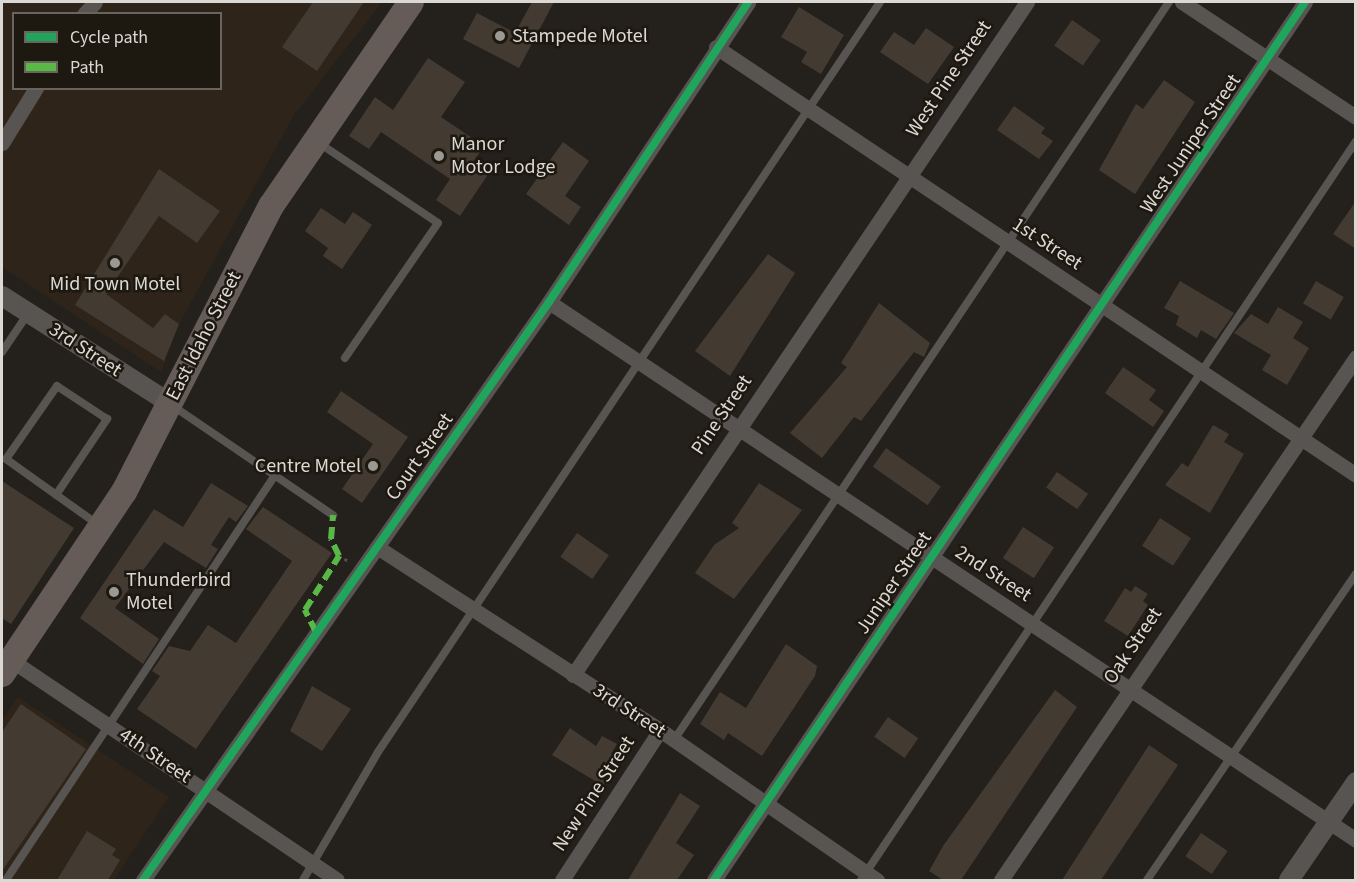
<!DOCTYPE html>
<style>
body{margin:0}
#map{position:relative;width:1357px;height:882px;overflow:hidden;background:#24201c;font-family:"Source Sans 3",sans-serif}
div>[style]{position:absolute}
.built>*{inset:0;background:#2e2419}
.building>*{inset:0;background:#433b31;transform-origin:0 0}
.path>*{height:3px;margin-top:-1.5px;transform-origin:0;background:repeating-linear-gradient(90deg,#52504c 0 3px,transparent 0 6px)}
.service>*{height:8px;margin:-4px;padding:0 4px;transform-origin:4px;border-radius:4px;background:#575451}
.minor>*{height:15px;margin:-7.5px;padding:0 7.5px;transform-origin:7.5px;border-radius:7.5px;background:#575451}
.tertiary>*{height:20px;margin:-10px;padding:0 10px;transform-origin:10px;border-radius:10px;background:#575451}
.primary>*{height:26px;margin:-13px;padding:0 13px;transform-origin:13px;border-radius:13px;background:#655c58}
.quiet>*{height:6px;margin-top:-3px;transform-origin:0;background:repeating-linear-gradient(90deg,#58b947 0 12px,transparent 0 18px)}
.cycleway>*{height:8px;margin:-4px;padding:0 4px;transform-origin:4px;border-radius:4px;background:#20a55d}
.dots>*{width:16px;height:16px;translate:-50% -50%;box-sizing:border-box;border:3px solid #1d1810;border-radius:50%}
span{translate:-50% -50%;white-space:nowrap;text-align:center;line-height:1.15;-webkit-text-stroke:5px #1d1810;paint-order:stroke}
.poi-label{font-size:20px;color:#dcd8d3}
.left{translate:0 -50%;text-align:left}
.right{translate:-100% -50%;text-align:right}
.street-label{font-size:20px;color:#dcd8d3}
.frame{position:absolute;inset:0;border:3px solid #dcd8d3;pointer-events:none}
.legend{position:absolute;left:12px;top:12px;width:210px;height:78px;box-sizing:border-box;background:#1d1810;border:2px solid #69655e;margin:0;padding:8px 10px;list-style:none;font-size:18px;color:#dcd8d3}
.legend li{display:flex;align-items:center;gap:12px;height:30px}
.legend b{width:30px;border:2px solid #69655e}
</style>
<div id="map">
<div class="built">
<div style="clip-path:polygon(evenodd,2px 2px,382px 2px,294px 115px,179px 324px,161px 372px,2px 267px,2px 2px,14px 14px,220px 14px,220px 88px,14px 88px,14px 14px)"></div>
<div style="clip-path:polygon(18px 697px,169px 797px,114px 880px,2px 880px,2px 720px)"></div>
</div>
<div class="building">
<div style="clip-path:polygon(313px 2px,364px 2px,317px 71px,282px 47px)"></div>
<div style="clip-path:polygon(532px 2px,554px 2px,519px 68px,463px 39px,477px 13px,515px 33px)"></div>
<div style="clip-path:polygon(799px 7px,844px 35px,821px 74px,801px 62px,807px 52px,781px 37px)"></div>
<div style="left:1072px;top:20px;width:35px;height:31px;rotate:35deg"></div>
<div style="clip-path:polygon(926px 28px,954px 47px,928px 84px,880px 52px,894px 32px,914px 45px)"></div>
<div style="clip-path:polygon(428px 58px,465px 82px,441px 117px,484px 146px,473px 162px,489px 173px,460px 216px,436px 200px,450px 179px,381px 132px,369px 149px,349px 136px,375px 97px,393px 110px)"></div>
<div style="clip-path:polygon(1164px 80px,1195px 102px,1135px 194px,1099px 170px,1136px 104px,1143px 109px)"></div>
<div style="clip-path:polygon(1014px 106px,1045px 128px,1041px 133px,1053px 141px,1039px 159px,997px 130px)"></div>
<div style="clip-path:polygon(563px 142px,589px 161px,565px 196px,581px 207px,569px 225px,526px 194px)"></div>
<div style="clip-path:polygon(159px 169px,220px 211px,197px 243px,159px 216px,106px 294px,153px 328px,165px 314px,179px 324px,164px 361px,75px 305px)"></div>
<div style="clip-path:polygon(1356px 201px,1356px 249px,1333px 234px)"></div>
<div style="clip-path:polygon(321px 208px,345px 224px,353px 212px,372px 225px,342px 269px,323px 256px,328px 248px,305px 231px)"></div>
<div style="clip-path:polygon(768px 254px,795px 273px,730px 376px,695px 351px)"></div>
<div style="clip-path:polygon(1180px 281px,1234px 313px,1216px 339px,1201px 330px,1197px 338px,1176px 325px,1179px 316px,1164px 308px)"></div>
<div style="left:1316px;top:281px;width:32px;height:26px;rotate:30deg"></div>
<div style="clip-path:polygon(879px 303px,930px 343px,924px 357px,914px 352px,861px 421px,854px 417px,822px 458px,790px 433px,847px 367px,841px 363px)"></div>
<div style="clip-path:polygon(1278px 307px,1303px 322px,1293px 338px,1309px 348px,1287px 385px,1262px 370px,1271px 355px,1234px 333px,1251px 314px,1268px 324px)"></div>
<div style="clip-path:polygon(1123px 367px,1156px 390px,1149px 400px,1164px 411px,1153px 427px,1105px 393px)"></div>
<div style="clip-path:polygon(341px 391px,408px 437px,362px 503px,342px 489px,373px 444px,327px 412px)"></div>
<div style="clip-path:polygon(1213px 425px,1229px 434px,1224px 442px,1244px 454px,1210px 513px,1165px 485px,1182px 463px,1188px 467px)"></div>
<div style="left:886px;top:448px;width:67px;height:23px;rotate:35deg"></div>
<div style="left:1057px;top:472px;width:38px;height:19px;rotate:35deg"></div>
<div style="clip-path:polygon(2px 481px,74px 528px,11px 624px,2px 618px)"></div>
<div style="clip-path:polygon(211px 483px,248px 506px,236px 522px,229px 517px,211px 545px,218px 549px,206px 568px,164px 542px,115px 608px,159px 639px,143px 664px,80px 618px,154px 509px,183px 527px)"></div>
<div style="clip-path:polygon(759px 483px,802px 510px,734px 599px,695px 573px,714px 545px,739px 528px,732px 523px)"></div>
<div style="clip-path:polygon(263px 507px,332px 553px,196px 749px,137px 709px,160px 676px,152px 671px,169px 646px,190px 651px,208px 625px,236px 643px,292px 561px,246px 529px)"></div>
<div style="left:1160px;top:518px;width:37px;height:33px;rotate:33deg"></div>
<div style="left:1023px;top:527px;width:37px;height:37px;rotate:33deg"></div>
<div style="left:577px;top:533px;width:39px;height:29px;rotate:35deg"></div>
<div style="clip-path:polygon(1135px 586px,1148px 594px,1143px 601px,1148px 605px,1128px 636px,1104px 621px,1125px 588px,1131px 592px)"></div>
<div style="clip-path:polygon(786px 644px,817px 666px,815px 676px,762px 756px,728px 733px,724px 740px,700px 724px,720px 692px,746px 708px)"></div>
<div style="clip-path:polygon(312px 686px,351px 709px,322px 751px,290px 731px)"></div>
<div style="clip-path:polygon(1055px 690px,1077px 707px,961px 880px,943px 880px,929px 871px,943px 846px)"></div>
<div style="clip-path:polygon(21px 704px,86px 749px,2px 871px,2px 732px)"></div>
<div style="left:888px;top:717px;width:37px;height:24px;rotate:35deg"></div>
<div style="clip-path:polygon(570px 728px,596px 746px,602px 736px,617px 744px,611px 754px,621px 760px,605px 787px,552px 755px)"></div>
<div style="clip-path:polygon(1149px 745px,1178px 765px,1101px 880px,1062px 880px)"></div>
<div style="clip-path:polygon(680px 793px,700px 806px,676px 843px,694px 855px,677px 880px,628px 880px)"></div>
<div style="clip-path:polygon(87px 831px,116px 849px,112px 855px,120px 860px,108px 880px,57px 880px)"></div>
<div style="left:1201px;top:833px;width:32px;height:28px;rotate:34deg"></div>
</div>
<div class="path">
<div style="left:339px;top:556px;width:11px;rotate:27deg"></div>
</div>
<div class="service">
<div style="left:319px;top:143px;width:143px;rotate:33.9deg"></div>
<div style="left:438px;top:223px;width:164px;rotate:124.6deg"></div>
<div style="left:2px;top:352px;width:45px;rotate:-56deg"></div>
<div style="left:173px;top:406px;width:194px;rotate:34.3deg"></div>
<div style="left:56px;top:495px;width:92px;rotate:-56.1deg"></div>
<div style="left:107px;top:419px;width:60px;rotate:-146.6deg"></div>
<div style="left:57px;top:386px;width:89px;rotate:124.9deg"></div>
<div style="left:6px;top:459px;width:112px;rotate:35.5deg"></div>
<div style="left:674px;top:740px;width:889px;rotate:-56.15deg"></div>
<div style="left:6px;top:880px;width:486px;rotate:-56.4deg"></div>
<div style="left:303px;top:880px;width:148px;rotate:-59.6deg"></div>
<div style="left:378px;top:752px;width:902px;rotate:-56.2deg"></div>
<div style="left:861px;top:880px;width:889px;rotate:-56.18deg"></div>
<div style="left:1147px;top:880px;width:371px;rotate:-55.7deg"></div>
</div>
<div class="minor">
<div style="left:1182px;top:2px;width:209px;rotate:33.5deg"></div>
<div style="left:84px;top:14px;width:16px;rotate:-47deg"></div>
<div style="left:716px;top:47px;width:770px;rotate:33.77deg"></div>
<div style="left:2px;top:143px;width:65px;rotate:-58.3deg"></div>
<div style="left:549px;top:302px;width:970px;rotate:33.69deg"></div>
<div style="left:377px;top:547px;width:337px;rotate:32.9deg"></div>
<div style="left:660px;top:730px;width:264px;rotate:34.7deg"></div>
<div style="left:11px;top:660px;width:393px;rotate:34deg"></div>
<div style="left:573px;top:675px;width:812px;rotate:-56deg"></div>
<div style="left:143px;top:880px;width:706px;rotate:-54.91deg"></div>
<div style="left:549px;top:302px;width:360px;rotate:-56.4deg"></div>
<div style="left:562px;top:880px;width:179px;rotate:-56.8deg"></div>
<div style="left:714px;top:880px;width:1058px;rotate:-56.05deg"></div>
<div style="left:1001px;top:880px;width:632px;rotate:-55.83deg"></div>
</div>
<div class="tertiary">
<div style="left:2px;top:296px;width:198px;rotate:32.6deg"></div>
<div style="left:1289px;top:880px;width:119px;rotate:-55.6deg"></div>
</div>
<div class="primary">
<div style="left:2px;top:674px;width:219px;rotate:-56.2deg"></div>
<div style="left:124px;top:492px;width:322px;rotate:-62.8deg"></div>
<div style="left:271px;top:206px;width:247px;rotate:-55.5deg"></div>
</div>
<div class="quiet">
<div style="left:316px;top:632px;width:25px;rotate:-117deg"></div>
<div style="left:305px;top:610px;width:64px;rotate:-57.8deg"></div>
<div style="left:339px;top:556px;width:19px;rotate:-115deg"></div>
<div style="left:331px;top:539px;width:24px;rotate:-85deg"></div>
</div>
<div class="cycleway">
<div style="left:143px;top:880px;width:706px;rotate:-54.91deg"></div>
<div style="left:549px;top:302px;width:360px;rotate:-56.4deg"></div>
<div style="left:714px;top:880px;width:1058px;rotate:-56.05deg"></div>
</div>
<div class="dots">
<div style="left:500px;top:36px;background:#9c9893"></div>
<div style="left:439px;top:156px;background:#9c9893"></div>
<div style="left:115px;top:263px;background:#9c9893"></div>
<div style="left:373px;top:466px;background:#9c9893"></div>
<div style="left:114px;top:592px;background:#9c9893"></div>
</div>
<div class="poi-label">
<span class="left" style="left:512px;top:36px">Stampede Motel</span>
<span class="left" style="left:451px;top:156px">Manor<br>Motor Lodge</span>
<span style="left:115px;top:284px">Mid Town Motel</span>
<span class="right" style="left:361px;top:466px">Centre Motel</span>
<span class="left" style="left:126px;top:592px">Thunderbird<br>Motel</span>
</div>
<div class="street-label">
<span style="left:949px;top:79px;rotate:-56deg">West Pine Street</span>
<span style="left:1191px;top:144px;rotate:-56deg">West Juniper Street</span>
<span style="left:1047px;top:244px;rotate:33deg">1st Street</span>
<span style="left:204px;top:336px;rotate:-63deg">East Idaho Street</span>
<span style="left:85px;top:350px;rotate:33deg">3rd Street</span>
<span style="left:722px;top:415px;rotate:-56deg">Pine Street</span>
<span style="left:420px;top:457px;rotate:-55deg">Court Street</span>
<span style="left:993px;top:574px;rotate:33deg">2nd Street</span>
<span style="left:894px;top:583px;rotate:-56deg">Juniper Street</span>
<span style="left:1133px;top:646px;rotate:-56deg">Oak Street</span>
<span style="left:629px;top:711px;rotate:33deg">3rd Street</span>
<span style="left:155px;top:756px;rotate:34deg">4th Street</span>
<span style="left:594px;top:794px;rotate:-57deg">New Pine Street</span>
</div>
<div class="frame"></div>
<ul class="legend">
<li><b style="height:8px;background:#20a55d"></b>Cycle path</li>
<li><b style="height:8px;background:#58b947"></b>Path</li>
</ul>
</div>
